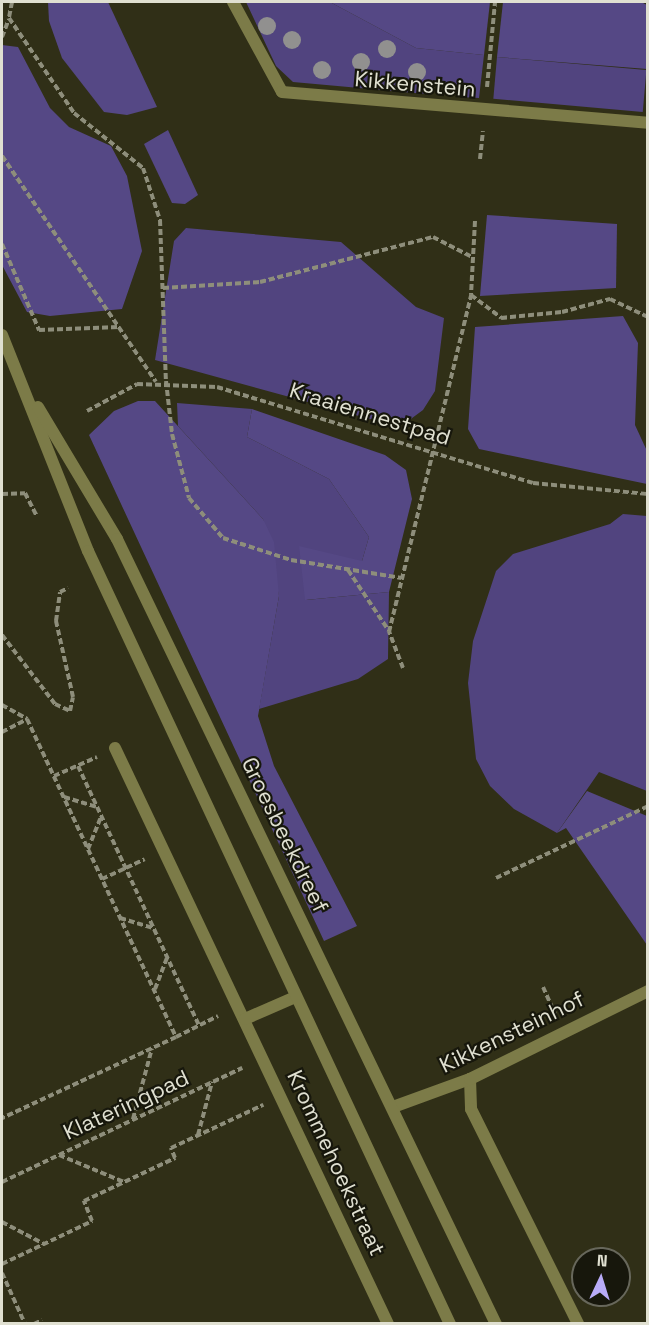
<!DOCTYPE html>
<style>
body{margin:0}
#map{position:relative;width:649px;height:1325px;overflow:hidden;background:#302f17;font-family:"Space Grotesk",sans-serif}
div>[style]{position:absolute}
.green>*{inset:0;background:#51447f;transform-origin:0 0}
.forest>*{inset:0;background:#554885}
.path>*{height:4px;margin-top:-2px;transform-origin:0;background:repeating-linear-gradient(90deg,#8e8e7b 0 6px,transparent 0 9px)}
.minor>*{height:12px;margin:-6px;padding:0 6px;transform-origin:6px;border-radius:6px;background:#7c7b48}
.tertiary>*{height:12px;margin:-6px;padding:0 6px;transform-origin:6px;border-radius:6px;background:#7c7b48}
.trees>*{width:18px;height:18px;margin:-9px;border-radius:50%;background:#91908f}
span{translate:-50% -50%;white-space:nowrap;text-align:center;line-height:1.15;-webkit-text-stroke:4.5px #17170c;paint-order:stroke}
.street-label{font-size:22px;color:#e0e0d1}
.frame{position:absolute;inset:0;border:3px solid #e0e0d1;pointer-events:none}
.north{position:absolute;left:571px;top:1247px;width:60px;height:60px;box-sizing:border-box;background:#17170c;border:2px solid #67675b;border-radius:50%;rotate:4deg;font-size:16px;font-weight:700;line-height:24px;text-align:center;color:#e0e0d1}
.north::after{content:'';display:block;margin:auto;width:21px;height:27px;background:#b8abf7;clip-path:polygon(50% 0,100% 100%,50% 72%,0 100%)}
</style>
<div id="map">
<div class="green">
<div style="clip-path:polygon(246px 2px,330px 2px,416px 48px,484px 55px,479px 98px,461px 97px,449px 83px,439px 83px,426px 94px,293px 82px,276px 66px)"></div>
<div style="left:497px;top:57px;width:150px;height:42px;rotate:5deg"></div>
<div style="clip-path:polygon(186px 228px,341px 242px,416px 307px,444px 318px,435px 391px,423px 410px,404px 424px,370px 419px,155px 360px,174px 241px)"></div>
<div style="clip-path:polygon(177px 403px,252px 409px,247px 437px,329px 479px,369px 537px,362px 561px,306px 600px,389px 592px,388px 659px,358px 679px,259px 709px,279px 596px,263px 519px,178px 426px)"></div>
<div style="clip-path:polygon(623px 514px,647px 516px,647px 791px,599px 772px,557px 833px,514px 809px,490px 786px,476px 759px,468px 683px,473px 641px,496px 571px,513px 554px,610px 524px)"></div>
</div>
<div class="forest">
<div style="clip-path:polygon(48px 2px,108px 2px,157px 107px,127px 115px,104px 112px,62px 58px,49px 21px)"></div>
<div style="clip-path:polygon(330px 2px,490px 2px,484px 55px,416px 48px)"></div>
<div style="clip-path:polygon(503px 2px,641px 2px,647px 5px,647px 69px,497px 57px)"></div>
<div style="clip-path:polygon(2px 45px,18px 47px,50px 108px,69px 127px,111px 146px,127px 176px,142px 251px,122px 309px,50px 316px,27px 312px,2px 265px)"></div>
<div style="clip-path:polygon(168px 130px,198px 195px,185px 204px,172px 203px,144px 144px)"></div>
<div style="clip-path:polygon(487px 215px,617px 224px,616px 288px,480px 296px)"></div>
<div style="clip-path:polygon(623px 316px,638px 343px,635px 425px,647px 451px,647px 484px,479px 449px,468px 429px,475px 327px)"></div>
<div style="clip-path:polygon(138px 401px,155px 401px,263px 519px,274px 542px,279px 596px,258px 716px,274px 766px,357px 926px,324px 941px,89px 435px,114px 411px)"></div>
<div style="clip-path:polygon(252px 409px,385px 455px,406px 470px,412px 499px,389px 592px,305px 600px,299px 546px,362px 561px,369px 537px,329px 479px,247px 437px)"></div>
<div style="clip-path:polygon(587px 791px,647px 816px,647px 945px,566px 828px,557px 833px)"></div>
</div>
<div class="path">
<div style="left:12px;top:2px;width:16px;rotate:101deg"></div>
<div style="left:9px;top:18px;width:115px;rotate:55.6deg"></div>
<div style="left:74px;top:113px;width:88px;rotate:38.6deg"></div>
<div style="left:143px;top:168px;width:55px;rotate:71.9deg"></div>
<div style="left:160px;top:220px;width:161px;rotate:87.9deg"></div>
<div style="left:166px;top:381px;width:53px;rotate:83.5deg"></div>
<div style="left:172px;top:434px;width:66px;rotate:75.1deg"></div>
<div style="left:189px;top:498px;width:52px;rotate:49.6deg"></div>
<div style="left:223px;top:538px;width:71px;rotate:17.9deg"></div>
<div style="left:291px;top:560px;width:112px;rotate:9.2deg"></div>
<div style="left:2px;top:37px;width:19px;rotate:-69deg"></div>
<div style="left:487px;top:87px;width:85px;rotate:-84.6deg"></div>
<div style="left:2px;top:156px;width:273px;rotate:55.7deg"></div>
<div style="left:480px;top:159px;width:28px;rotate:-84deg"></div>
<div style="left:475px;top:221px;width:74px;rotate:93.1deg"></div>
<div style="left:471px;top:295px;width:38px;rotate:37deg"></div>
<div style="left:501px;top:318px;width:61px;rotate:-5.6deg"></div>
<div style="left:562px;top:312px;width:50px;rotate:-15.2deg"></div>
<div style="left:610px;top:299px;width:42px;rotate:25.3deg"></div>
<div style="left:2px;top:244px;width:94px;rotate:66.7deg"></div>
<div style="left:39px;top:330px;width:80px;rotate:-2.1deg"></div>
<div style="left:163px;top:288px;width:97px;rotate:-3.5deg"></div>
<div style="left:260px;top:282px;width:179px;rotate:-14.6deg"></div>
<div style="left:433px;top:237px;width:44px;rotate:27.1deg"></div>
<div style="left:87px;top:411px;width:57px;rotate:-28.4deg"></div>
<div style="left:137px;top:384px;width:80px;rotate:2.1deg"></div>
<div style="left:217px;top:387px;width:330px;rotate:16.9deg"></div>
<div style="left:533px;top:483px;width:116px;rotate:5.5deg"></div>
<div style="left:2px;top:494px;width:23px;rotate:-2deg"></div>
<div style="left:25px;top:493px;width:25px;rotate:63deg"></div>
<div style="left:348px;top:570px;width:73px;rotate:56.1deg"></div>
<div style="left:2px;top:635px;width:87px;rotate:52.5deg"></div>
<div style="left:55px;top:704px;width:17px;rotate:25deg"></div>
<div style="left:70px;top:711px;width:14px;rotate:-78deg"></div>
<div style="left:73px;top:697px;width:78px;rotate:-102.6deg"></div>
<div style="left:56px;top:621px;width:29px;rotate:-82deg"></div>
<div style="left:60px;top:592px;width:9px;rotate:-27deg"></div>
<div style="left:403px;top:668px;width:39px;rotate:-111deg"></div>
<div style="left:389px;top:632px;width:347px;rotate:-76.3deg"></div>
<div style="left:2px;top:705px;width:29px;rotate:29deg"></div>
<div style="left:2px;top:732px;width:28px;rotate:-27deg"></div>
<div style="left:27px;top:719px;width:351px;rotate:64.9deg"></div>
<div style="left:176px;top:1037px;width:192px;rotate:155deg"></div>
<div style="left:78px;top:766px;width:286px;rotate:65deg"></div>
<div style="left:54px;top:776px;width:47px;rotate:-23.8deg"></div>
<div style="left:64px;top:797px;width:34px;rotate:17deg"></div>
<div style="left:88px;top:849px;width:35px;rotate:-68deg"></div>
<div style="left:496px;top:878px;width:168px;rotate:-25.3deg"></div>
<div style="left:102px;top:879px;width:47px;rotate:-24.9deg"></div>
<div style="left:120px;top:918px;width:34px;rotate:17deg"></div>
<div style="left:543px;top:987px;width:30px;rotate:66deg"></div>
<div style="left:155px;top:989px;width:34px;rotate:-69deg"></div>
<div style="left:176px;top:1037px;width:47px;rotate:-26.6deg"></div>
<div style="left:133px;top:1119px;width:73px;rotate:-75deg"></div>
<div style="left:198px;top:1135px;width:55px;rotate:-75.2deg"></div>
<div style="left:59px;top:1155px;width:70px;rotate:22.6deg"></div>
<div style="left:2px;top:1182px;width:266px;rotate:-25.4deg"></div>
<div style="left:2px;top:1222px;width:47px;rotate:27.6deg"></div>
<div style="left:2px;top:1264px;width:100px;rotate:-25.5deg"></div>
<div style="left:92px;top:1221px;width:22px;rotate:-112deg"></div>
<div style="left:84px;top:1201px;width:101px;rotate:-25.3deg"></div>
<div style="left:175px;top:1158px;width:11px;rotate:-112deg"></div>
<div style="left:171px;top:1148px;width:102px;rotate:-25.1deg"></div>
<div style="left:2px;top:1273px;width:56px;rotate:65.7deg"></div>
<div style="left:34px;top:1324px;width:9px;rotate:-27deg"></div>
</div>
<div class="minor">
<div style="left:233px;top:2px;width:102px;rotate:61.4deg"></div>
<div style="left:282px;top:92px;width:367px;rotate:4.8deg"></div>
<div style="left:115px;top:748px;width:637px;rotate:64.64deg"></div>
<div style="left:245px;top:1019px;width:55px;rotate:-23.7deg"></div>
<div style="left:470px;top:1079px;width:30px;rotate:88deg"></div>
<div style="left:471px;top:1109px;width:240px;rotate:63.5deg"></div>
<div style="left:393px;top:1107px;width:82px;rotate:-20deg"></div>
<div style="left:470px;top:1079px;width:199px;rotate:-26.3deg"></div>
</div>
<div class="tertiary">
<div style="left:2px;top:335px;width:232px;rotate:68.3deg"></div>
<div style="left:88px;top:551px;width:854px;rotate:64.91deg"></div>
<div style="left:38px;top:407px;width:154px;rotate:59.1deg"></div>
<div style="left:117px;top:539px;width:872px;rotate:64.23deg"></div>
</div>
<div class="trees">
<div style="left:267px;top:26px"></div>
<div style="left:292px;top:40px"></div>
<div style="left:387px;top:49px"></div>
<div style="left:361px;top:62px"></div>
<div style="left:322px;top:70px"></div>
<div style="left:417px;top:72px"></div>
</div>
<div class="street-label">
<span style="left:415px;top:84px;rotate:5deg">Kikkenstein</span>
<span style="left:370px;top:414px;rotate:17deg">Kraaiennestpad</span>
<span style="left:285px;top:835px;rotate:64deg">Groesbeekdreef</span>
<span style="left:512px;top:1032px;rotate:-26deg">Kikkensteinhof</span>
<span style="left:126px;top:1105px;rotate:-25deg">Klateringpad</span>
<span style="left:336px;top:1163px;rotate:65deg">Krommehoekstraat</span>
</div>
<div class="frame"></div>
<div class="north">N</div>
</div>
